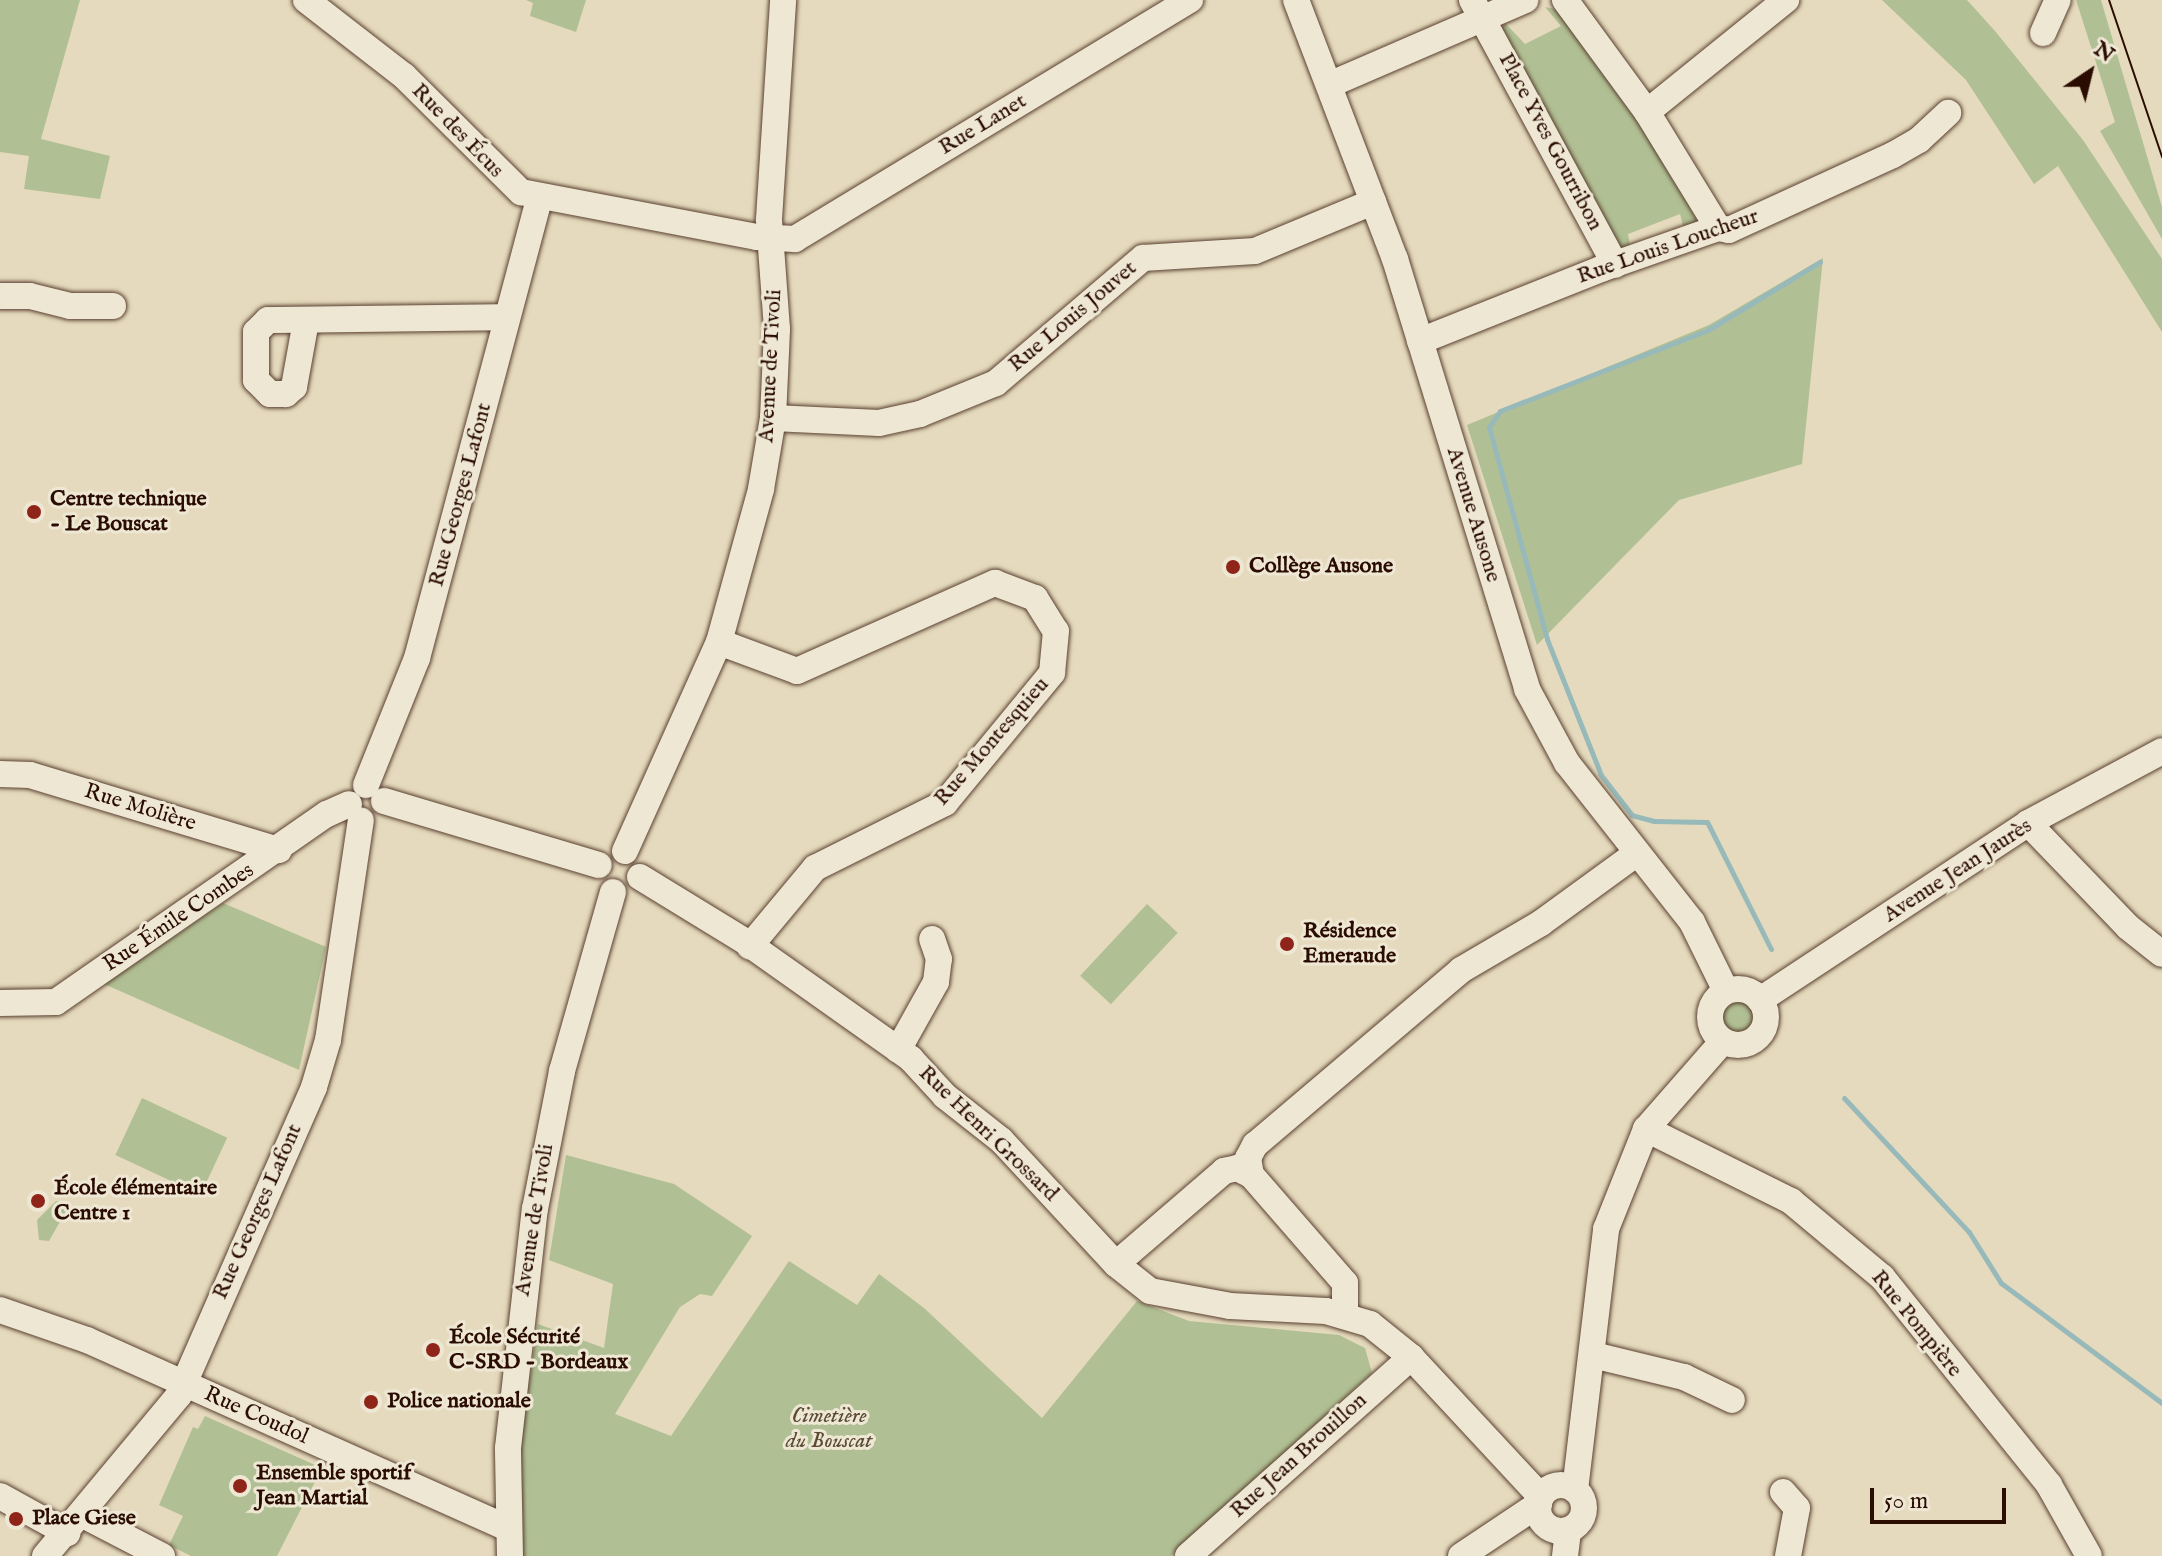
<!DOCTYPE html>
<meta charset="utf-8">
<style>
body{margin:0}
#map{position:relative;width:2162px;height:1556px;overflow:hidden;background:#e5dabd;font-family:"IM FELL English",serif}
div>[style]{position:absolute}
.green>*{inset:0;background:#b1c094;transform-origin:0 0}
.round{border-radius:50%}
.stream>*{height:5px;margin:-2.5px;padding:0 2.5px;transform-origin:2.5px;border-radius:2.5px;background:#98b9b9}
.roads{filter:drop-shadow(0 0 2px #5a4030) drop-shadow(0 0 2px #5a4030)}
.minor>*{height:26px;margin:-13px;padding:0 13px;transform-origin:13px;border-radius:13px;background:#eee7d4}
.minor>.ring{margin:-13px;padding:0;box-sizing:content-box;background:none;border:26px solid #eee7d4;border-radius:50%}
.tram>*{height:2px;margin:-1px;padding:0 1px;transform-origin:1px;border-radius:1px;background:#2b0c01}
.dots>*{width:22px;height:22px;translate:-50% -50%;box-sizing:border-box;border:4px solid #eee7d4;border-radius:50%}
span{translate:-50% -50%;white-space:nowrap;text-align:center;line-height:1.15;-webkit-text-stroke:6px #eee7d4;paint-order:stroke}
.street-label{font-size:22px;color:#2b0c01}
.poi-label{font-size:22px;color:#2b0c01;font-weight:700}
.left{translate:0 -50%;text-align:left}
.park-label{font-size:22px;color:#5a4b34;font-style:italic}
.north{position:absolute;left:2050px;top:32px;width:80px;height:80px;-webkit-text-stroke:6px #eee7d4;paint-order:stroke;rotate:35deg;font-size:22px;font-weight:700;line-height:32px;text-align:center;color:#2b0c01}
.north::after{content:'';display:block;margin:auto;width:28px;height:36px;background:#2b0c01;clip-path:polygon(50% 0,100% 100%,50% 72%,0 100%)}
.scale{position:absolute;left:1870px;top:1488px;width:136px;height:36px;box-sizing:border-box;border:4px solid #2b0c01;border-top:0;padding-left:10px;font-size:24px;line-height:28px;white-space:nowrap;color:#2b0c01;-webkit-text-stroke:6px #eee7d4;paint-order:stroke}
</style>
<div id="map">
<div class="green">
<div style="clip-path:polygon(0 0,80px 0,41px 139px,110px 156px,100px 199px,24px 189px,29px 156px,0 152px)"></div>
<div style="clip-path:polygon(526px 0,586px 0,576px 32px,530px 16px,533px 3px)"></div>
<div style="clip-path:polygon(1882px 0,1967px 0,1995px 31px,2083px 140px,2162px 259px,2162px 332px,2058px 166px,2034px 184px,1966px 80px)"></div>
<div style="clip-path:polygon(2076px 0,2101px 0,2162px 207px,2162px 239px,2100px 131px,2115px 122px)"></div>
<div style="clip-path:polygon(1545px 7px,1565px 11px,1697px 208px,1695px 228px,1684px 230px,1680px 214px,1628px 234px,1631px 251px,1616px 246px,1501px 32px,1505px 23px,1525px 44px,1561px 26px)"></div>
<div style="clip-path:polygon(1823px 258px,1802px 464px,1679px 500px,1537px 645px,1467px 425px,1709px 325px)"></div>
<div style="clip-path:polygon(223px 903px,326px 947px,299px 1070px,104px 984px)"></div>
<div style="left:1147px;top:904px;width:42px;height:98px;rotate:43deg"></div>
<div class="round" style="left:1721px;top:1001px;width:32px;height:32px"></div>
<div style="left:142px;top:1098px;width:94px;height:63px;rotate:25deg"></div>
<div style="clip-path:polygon(566px 1155px,674px 1184px,752px 1236px,712px 1296px,700px 1294px,680px 1307px,615px 1414px,671px 1436px,789px 1261px,857px 1305px,879px 1274px,924px 1308px,1042px 1418px,1137px 1301px,1189px 1321px,1339px 1335px,1365px 1348px,1372px 1373px,1171px 1556px,510px 1556px,513px 1380px,529px 1381px,538px 1324px,604px 1348px,613px 1284px,549px 1260px)"></div>
<div style="clip-path:polygon(56px 1201px,65px 1203px,66px 1211px,49px 1241px,39px 1240px,37px 1220px)"></div>
<div style="clip-path:polygon(205px 1416px,322px 1468px,277px 1556px,191px 1556px,169px 1545px,183px 1516px,159px 1505px,193px 1427px,198px 1429px)"></div>
</div>
<div class="stream">
<div style="left:1771px;top:949px;width:142px;rotate:-116.7deg"></div>
<div style="left:1707px;top:822px;width:53px;rotate:-178.9deg"></div>
<div style="left:1654px;top:821px;width:23px;rotate:-165deg"></div>
<div style="left:1632px;top:815px;width:51px;rotate:-127.8deg"></div>
<div style="left:1601px;top:775px;width:146px;rotate:-111.7deg"></div>
<div style="left:1547px;top:639px;width:220px;rotate:-105.3deg"></div>
<div style="left:1489px;top:427px;width:19px;rotate:-55deg"></div>
<div style="left:1500px;top:411px;width:223px;rotate:-21.3deg"></div>
<div style="left:1708px;top:330px;width:131px;rotate:-31.3deg"></div>
<div style="left:1844px;top:1098px;width:183px;rotate:47deg"></div>
<div style="left:1969px;top:1232px;width:60px;rotate:57.9deg"></div>
<div style="left:2001px;top:1283px;width:201px;rotate:36.7deg"></div>
</div>
<div class="roads">
<div class="minor">
<div style="left:306px;top:0;width:124px;rotate:37.8deg"></div>
<div style="left:404px;top:76px;width:165px;rotate:44.8deg"></div>
<div style="left:521px;top:192px;width:240px;rotate:10.8deg"></div>
<div style="left:757px;top:237px;width:38px;rotate:3deg"></div>
<div style="left:795px;top:239px;width:462px;rotate:-31.2deg"></div>
<div style="left:1296px;top:0;width:277px;rotate:69.1deg"></div>
<div style="left:1395px;top:259px;width:450px;rotate:72.9deg"></div>
<div style="left:1527px;top:689px;width:84px;rotate:61.6deg"></div>
<div style="left:1567px;top:763px;width:202px;rotate:51.8deg"></div>
<div style="left:1692px;top:922px;width:77px;rotate:63.8deg"></div>
<div style="left:1472px;top:0;width:301px;rotate:61.6deg"></div>
<div style="left:1565px;top:0;width:139px;rotate:53.8deg"></div>
<div style="left:1647px;top:112px;width:136px;rotate:58.5deg"></div>
<div style="left:2043px;top:33px;width:36px;rotate:-66deg"></div>
<div style="left:1329px;top:85px;width:214px;rotate:-23.4deg"></div>
<div style="left:1647px;top:112px;width:179px;rotate:-38.9deg"></div>
<div style="left:0;top:296px;width:30px"></div>
<div style="left:30px;top:296px;width:41px;rotate:14deg"></div>
<div style="left:70px;top:306px;width:43px"></div>
<div style="left:306px;top:321px;width:67px;rotate:100.3deg"></div>
<div style="left:294px;top:387px;width:11px;rotate:139deg"></div>
<div style="left:286px;top:394px;width:16px;rotate:180deg"></div>
<div style="left:270px;top:394px;width:20px;rotate:-135deg"></div>
<div style="left:256px;top:380px;width:48px;rotate:-90deg"></div>
<div style="left:256px;top:332px;width:17px;rotate:-45deg"></div>
<div style="left:268px;top:320px;width:239px;rotate:-0.7deg"></div>
<div style="left:1420px;top:341px;width:195px;rotate:-21.7deg"></div>
<div style="left:1601px;top:269px;width:124px;rotate:-19.3deg"></div>
<div style="left:1718px;top:228px;width:11px;rotate:10deg"></div>
<div style="left:1729px;top:230px;width:180px;rotate:-24.6deg"></div>
<div style="left:1893px;top:155px;width:30px;rotate:-30deg"></div>
<div style="left:1919px;top:140px;width:40px;rotate:-43deg"></div>
<div style="left:773px;top:418px;width:106px;rotate:2.7deg"></div>
<div style="left:879px;top:423px;width:42px;rotate:-12.4deg"></div>
<div style="left:920px;top:414px;width:82px;rotate:-22.2deg"></div>
<div style="left:996px;top:383px;width:193px;rotate:-40.4deg"></div>
<div style="left:1143px;top:258px;width:112px;rotate:-3.6deg"></div>
<div style="left:1255px;top:251px;width:128px;rotate:-22.6deg"></div>
<div style="left:719px;top:642px;width:83px;rotate:20.4deg"></div>
<div style="left:797px;top:671px;width:217px;rotate:-24deg"></div>
<div style="left:995px;top:583px;width:43px;rotate:20.6deg"></div>
<div style="left:1035px;top:598px;width:39px;rotate:58deg"></div>
<div style="left:1056px;top:631px;width:42px;rotate:95.4deg"></div>
<div style="left:1052px;top:673px;width:168px;rotate:129.5deg"></div>
<div style="left:945px;top:803px;width:145px;rotate:153.4deg"></div>
<div style="left:815px;top:868px;width:102px;rotate:129.8deg"></div>
<div style="left:0;top:774px;width:30px;rotate:2deg"></div>
<div style="left:30px;top:775px;width:260px;rotate:16.8deg"></div>
<div style="left:366px;top:785px;width:137px;rotate:-68.1deg"></div>
<div style="left:417px;top:658px;width:476px;rotate:-75.1deg"></div>
<div style="left:384px;top:801px;width:224px;rotate:16.6deg"></div>
<div style="left:2028px;top:823px;width:144px;rotate:46.1deg"></div>
<div style="left:2128px;top:927px;width:43px;rotate:38.5deg"></div>
<div style="left:625px;top:851px;width:229px;rotate:-65.8deg"></div>
<div style="left:719px;top:642px;width:159px;rotate:-74.6deg"></div>
<div style="left:761px;top:489px;width:72px;rotate:-80.4deg"></div>
<div style="left:773px;top:418px;width:89px;rotate:-87.4deg"></div>
<div style="left:777px;top:329px;width:110px;rotate:-94.2deg"></div>
<div style="left:769px;top:219px;width:219px;rotate:-86.3deg"></div>
<div style="left:640px;top:877px;width:124px;rotate:31.5deg"></div>
<div style="left:746px;top:942px;width:202px;rotate:35.3deg"></div>
<div style="left:911px;top:1059px;width:50px;rotate:47.4deg"></div>
<div style="left:945px;top:1096px;width:71px;rotate:38.2deg"></div>
<div style="left:1001px;top:1140px;width:169px;rotate:47.2deg"></div>
<div style="left:1116px;top:1264px;width:43px;rotate:38.5deg"></div>
<div style="left:1150px;top:1291px;width:81px;rotate:10.6deg"></div>
<div style="left:1230px;top:1306px;width:96px;rotate:3deg"></div>
<div style="left:1326px;top:1311px;width:46px;rotate:16.5deg"></div>
<div style="left:1370px;top:1324px;width:53px;rotate:38.8deg"></div>
<div style="left:1411px;top:1357px;width:191px;rotate:47.1deg"></div>
<div class="ring" style="left:1710px;top:989px;width:30px;height:30px"></div>
<div style="left:1760px;top:1000px;width:321px;rotate:-33.4deg"></div>
<div style="left:2028px;top:823px;width:152px;rotate:-28.2deg"></div>
<div style="left:0;top:1003px;width:56px;rotate:-1deg"></div>
<div style="left:56px;top:1002px;width:330px;rotate:-34.8deg"></div>
<div style="left:327px;top:814px;width:24px;rotate:-24deg"></div>
<div style="left:898px;top:1050px;width:78px;rotate:-60.8deg"></div>
<div style="left:936px;top:982px;width:23px;rotate:-83deg"></div>
<div style="left:939px;top:959px;width:21px;rotate:-109deg"></div>
<div style="left:1646px;top:1129px;width:162px;rotate:26.4deg"></div>
<div style="left:1791px;top:1201px;width:119px;rotate:39.9deg"></div>
<div style="left:1882px;top:1277px;width:267px;rotate:51.2deg"></div>
<div style="left:2049px;top:1485px;width:81px;rotate:60.6deg"></div>
<div style="left:1116px;top:1264px;width:143px;rotate:-40.7deg"></div>
<div style="left:1224px;top:1171px;width:13px;rotate:-13deg"></div>
<div style="left:1237px;top:1168px;width:16px;rotate:27deg"></div>
<div style="left:0;top:1310px;width:92px;rotate:19deg"></div>
<div style="left:87px;top:1340px;width:462px;rotate:24.1deg"></div>
<div style="left:1345px;top:1315px;width:32px;rotate:-90deg"></div>
<div style="left:1345px;top:1283px;width:143px;rotate:-131deg"></div>
<div style="left:1251px;top:1175px;width:17px;rotate:-100deg"></div>
<div style="left:1248px;top:1158px;width:15px;rotate:-62deg"></div>
<div style="left:1255px;top:1145px;width:270px;rotate:-40.3deg"></div>
<div style="left:1461px;top:970px;width:93px;rotate:-30.4deg"></div>
<div style="left:1541px;top:923px;width:119px;rotate:-36.1deg"></div>
<div style="left:1593px;top:1355px;width:94px;rotate:13.6deg"></div>
<div style="left:1684px;top:1377px;width:53px;rotate:25.6deg"></div>
<div class="ring" style="left:1538px;top:1485px;width:20px;height:20px"></div>
<div style="left:1575px;top:1490px;width:263px;rotate:-83.2deg"></div>
<div style="left:1606px;top:1229px;width:108px;rotate:-68.2deg"></div>
<div style="left:1646px;top:1129px;width:117px;rotate:-48.8deg"></div>
<div style="left:1783px;top:1492px;width:21px;rotate:49deg"></div>
<div style="left:1797px;top:1508px;width:49px;rotate:100.6deg"></div>
<div style="left:0;top:1496px;width:77px;rotate:28.9deg"></div>
<div style="left:83px;top:1515px;width:89px;rotate:27.4deg"></div>
<div style="left:45px;top:1556px;width:209px;rotate:-50.2deg"></div>
<div style="left:179px;top:1395px;width:336px;rotate:-66.3deg"></div>
<div style="left:314px;top:1087px;width:49px;rotate:-73.4deg"></div>
<div style="left:328px;top:1040px;width:222px;rotate:-81.5deg"></div>
<div style="left:510px;top:1556px;width:108px;rotate:-91.1deg"></div>
<div style="left:508px;top:1448px;width:241px;rotate:-83.6deg"></div>
<div style="left:535px;top:1209px;width:141px;rotate:-78.9deg"></div>
<div style="left:562px;top:1071px;width:186px;rotate:-74.1deg"></div>
<div style="left:1188px;top:1556px;width:299px;rotate:-41.7deg"></div>
<div style="left:1461px;top:1556px;width:94px;rotate:-33.7deg"></div>
<div style="left:1565px;top:1556px;width:26px;rotate:-83deg"></div>
</div>
</div>
<div class="tram">
<div style="left:2109px;top:0;width:166px;rotate:71.3deg"></div>
</div>
<div class="dots">
<div style="left:34px;top:512px;background:#8f2418"></div>
<div style="left:1233px;top:567px;background:#8f2418"></div>
<div style="left:1287px;top:944px;background:#8f2418"></div>
<div style="left:38px;top:1201px;background:#8f2418"></div>
<div style="left:433px;top:1350px;background:#8f2418"></div>
<div style="left:371px;top:1402px;background:#8f2418"></div>
<div style="left:240px;top:1486px;background:#8f2418"></div>
<div style="left:16px;top:1519px;background:#8f2418"></div>
</div>
<div class="street-label">
<span style="left:983px;top:125px;rotate:-31deg">Rue Lanet</span>
<span style="left:457px;top:131px;rotate:46deg">Rue des Écus</span>
<span style="left:1550px;top:142px;rotate:62deg">Place Yves Gourribon</span>
<span style="left:1668px;top:247px;rotate:-19deg">Rue Louis Loucheur</span>
<span style="left:1073px;top:317px;rotate:-40deg">Rue Louis Jouvet</span>
<span style="left:771px;top:366px;rotate:-87deg">Avenue de Tivoli</span>
<span style="left:461px;top:495px;rotate:-75deg">Rue Georges Lafont</span>
<span style="left:1473px;top:515px;rotate:73deg">Avenue Ausone</span>
<span style="left:992px;top:742px;rotate:-49deg">Rue Montesquieu</span>
<span style="left:140px;top:808px;rotate:17deg">Rue Molière</span>
<span style="left:1958px;top:871px;rotate:-33deg">Avenue Jean Jaurès</span>
<span style="left:179px;top:918px;rotate:-34deg">Rue Émile Combes</span>
<span style="left:988px;top:1134px;rotate:44deg">Rue Henri Grossard</span>
<span style="left:258px;top:1212px;rotate:-66deg">Rue Georges Lafont</span>
<span style="left:535px;top:1220px;rotate:-81deg">Avenue de Tivoli</span>
<span style="left:1916px;top:1324px;rotate:51deg">Rue Pompière</span>
<span style="left:256px;top:1416px;rotate:24deg">Rue Coudol</span>
<span style="left:1299px;top:1456px;rotate:-42deg">Rue Jean Brouillon</span>
</div>
<div class="poi-label">
<span class="left" style="left:50px;top:512px">Centre technique<br>- Le Bouscat</span>
<span class="left" style="left:1249px;top:567px">Collège Ausone</span>
<span class="left" style="left:1303px;top:944px">Résidence<br>Emeraude</span>
<span class="left" style="left:54px;top:1201px">École élémentaire<br>Centre 1</span>
<span class="left" style="left:449px;top:1350px">École Sécurité<br>C-SRD - Bordeaux</span>
<span class="left" style="left:387px;top:1402px">Police nationale</span>
<span class="left" style="left:256px;top:1486px">Ensemble sportif<br>Jean Martial</span>
<span class="left" style="left:32px;top:1519px">Place Giese</span>
</div>
<div class="park-label">
<span style="left:829px;top:1429px">Cimetière<br>du Bouscat</span>
</div>
<div class="north">N</div>
<div class="scale">50 m</div>
</div>
